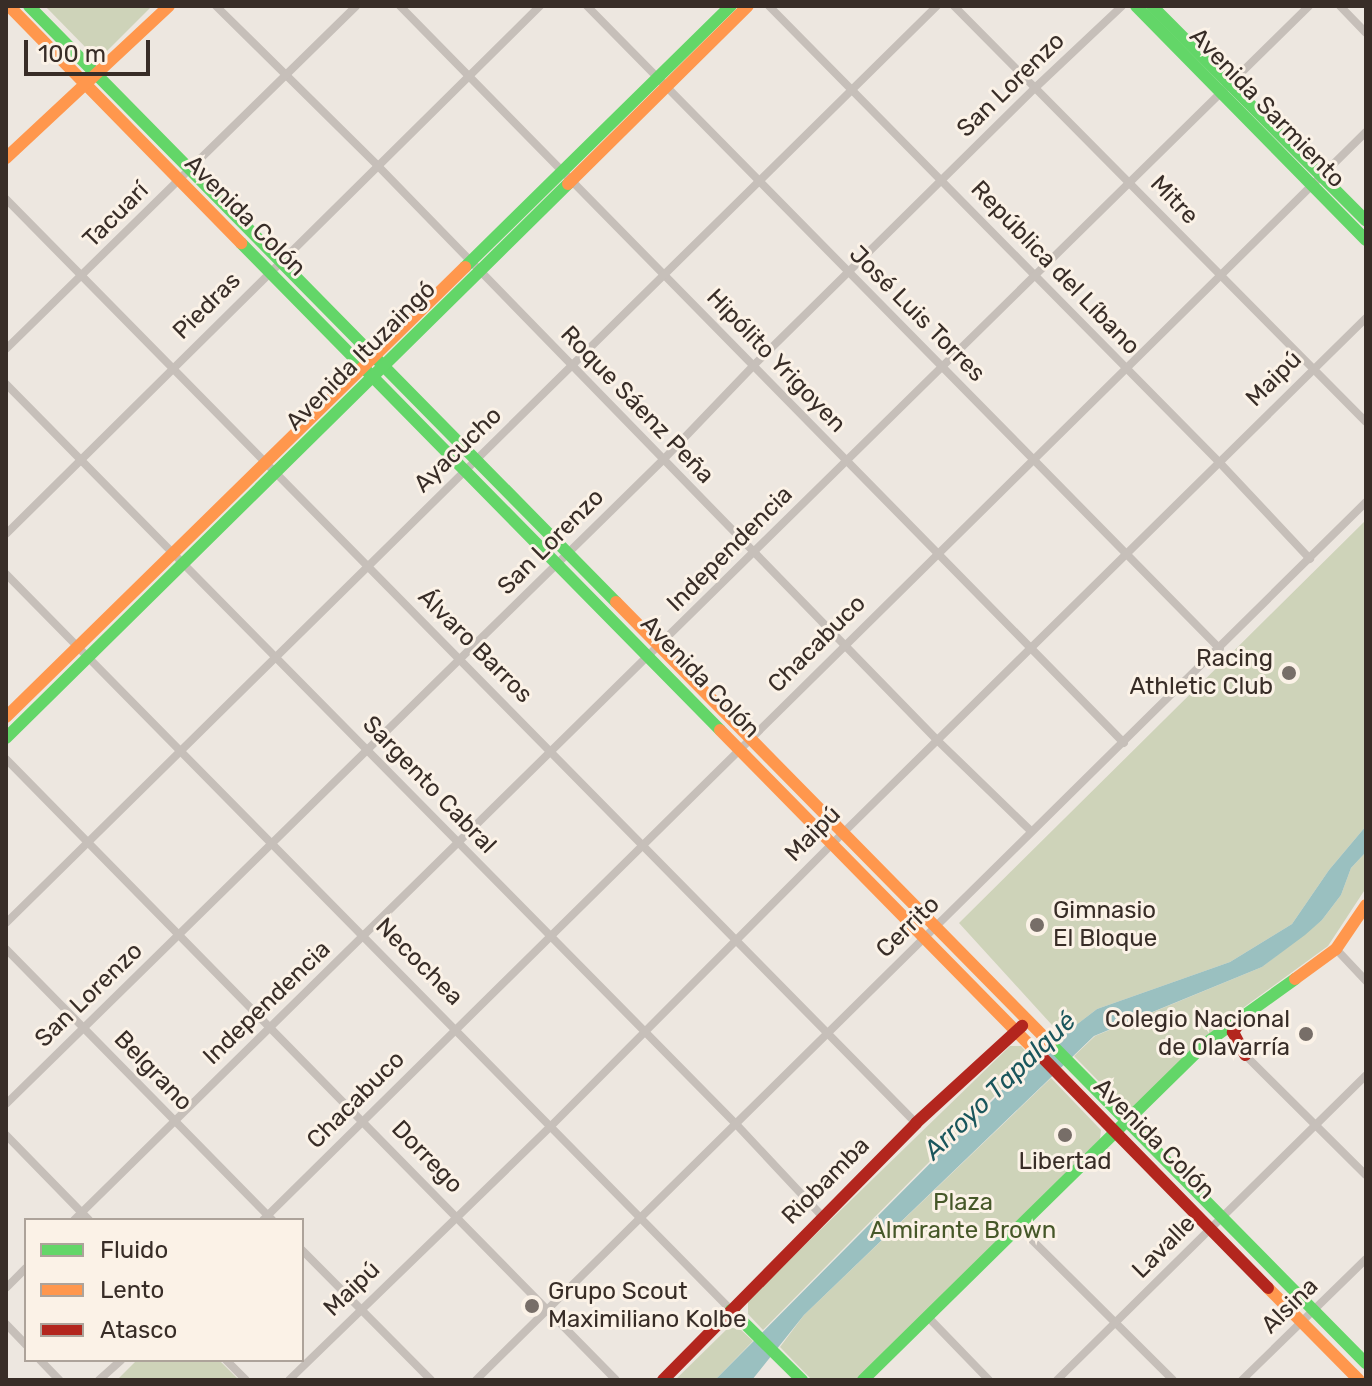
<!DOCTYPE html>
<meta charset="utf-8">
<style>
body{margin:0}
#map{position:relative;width:1372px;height:1386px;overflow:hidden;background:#ede7e0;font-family:Rubik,sans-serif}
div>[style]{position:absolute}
.green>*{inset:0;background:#ced3b9}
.water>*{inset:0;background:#9ac0c0}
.street>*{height:8px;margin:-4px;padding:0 4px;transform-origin:4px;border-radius:4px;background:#c6bfb9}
.fast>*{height:12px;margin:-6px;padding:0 6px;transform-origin:6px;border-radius:6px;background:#63d668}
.slow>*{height:12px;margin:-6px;padding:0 6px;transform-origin:6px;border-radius:6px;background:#ff974d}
.jam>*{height:12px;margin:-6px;padding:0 6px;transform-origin:6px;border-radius:6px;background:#b3261e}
.dots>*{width:22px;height:22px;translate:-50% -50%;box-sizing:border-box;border:4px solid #fbf2e7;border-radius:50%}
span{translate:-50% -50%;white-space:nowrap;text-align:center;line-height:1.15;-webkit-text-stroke:6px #fbf2e7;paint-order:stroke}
.street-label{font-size:24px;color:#382d27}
.poi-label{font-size:24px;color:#382d27}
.right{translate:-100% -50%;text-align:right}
.left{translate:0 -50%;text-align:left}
.park-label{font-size:24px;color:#465829}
.water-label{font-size:26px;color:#1a565c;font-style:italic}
.frame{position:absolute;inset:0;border:8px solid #382d27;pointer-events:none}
.legend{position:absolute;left:24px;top:1218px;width:280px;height:144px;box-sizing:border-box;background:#fbf2e7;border:2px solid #ada39a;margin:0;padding:10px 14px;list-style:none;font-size:24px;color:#382d27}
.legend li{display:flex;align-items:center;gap:16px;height:40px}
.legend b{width:40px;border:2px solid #ada39a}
.scale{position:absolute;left:24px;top:40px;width:126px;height:36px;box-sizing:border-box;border:4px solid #382d27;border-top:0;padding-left:10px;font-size:24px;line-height:28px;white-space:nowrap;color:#382d27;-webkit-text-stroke:6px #fbf2e7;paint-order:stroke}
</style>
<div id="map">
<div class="green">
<div style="clip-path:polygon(45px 6px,152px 6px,98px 60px)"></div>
<div style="clip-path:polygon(1366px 520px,1366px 826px,1329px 870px,1292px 924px,1230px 962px,1097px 1009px,1062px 1036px,959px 923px)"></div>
<div style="clip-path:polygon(1366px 852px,1366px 888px,1328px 946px,1221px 1024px,1133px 1107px,1121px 1104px,1074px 1056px,1095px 1036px,1262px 967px,1322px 920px,1341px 895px,1351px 868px)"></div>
<div style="clip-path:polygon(1010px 1046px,1021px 1046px,1032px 1058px,763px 1330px,748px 1314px,748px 1300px)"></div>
<div style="clip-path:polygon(1051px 1078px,1101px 1130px,1100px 1139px,856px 1380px,812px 1380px,780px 1347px,804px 1315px)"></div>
<div style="clip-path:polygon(728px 1328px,739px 1328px,753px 1341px,715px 1380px,675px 1380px)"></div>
<div style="clip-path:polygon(137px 1360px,219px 1360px,239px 1380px,117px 1380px)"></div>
</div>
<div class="water">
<div style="clip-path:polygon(1366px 826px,1366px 852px,1351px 868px,1341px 895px,1322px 920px,1305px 935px,1262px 967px,1094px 1036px,804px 1315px,752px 1380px,715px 1380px,994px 1099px,1020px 1068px,1097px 1009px,1230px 962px,1292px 924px,1329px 870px)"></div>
</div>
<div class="street">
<div style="left:216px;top:6px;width:229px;rotate:44.6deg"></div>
<div style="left:379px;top:167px;width:800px;rotate:45.76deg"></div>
<div style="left:937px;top:740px;width:131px;rotate:44.1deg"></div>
<div style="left:400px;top:6px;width:1033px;rotate:45.51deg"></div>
<div style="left:587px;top:6px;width:902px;rotate:45.45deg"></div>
<div style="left:769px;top:6px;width:641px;rotate:45.38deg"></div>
<div style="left:1219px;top:462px;width:133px;rotate:46.8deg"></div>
<div style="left:954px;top:6px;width:585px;rotate:45.28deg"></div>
<div style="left:1340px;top:6px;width:37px;rotate:46deg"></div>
<div style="left:6px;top:199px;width:1297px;rotate:45.44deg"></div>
<div style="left:6px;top:349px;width:490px;rotate:-44.4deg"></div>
<div style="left:6px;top:384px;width:1038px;rotate:45.39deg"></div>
<div style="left:735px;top:1123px;width:127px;rotate:46.9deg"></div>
<div style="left:6px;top:534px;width:751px;rotate:-44.68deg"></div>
<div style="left:6px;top:574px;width:1033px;rotate:45.43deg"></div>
<div style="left:6px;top:759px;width:870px;rotate:45.51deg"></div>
<div style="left:6px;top:923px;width:1307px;rotate:-44.57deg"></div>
<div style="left:6px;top:949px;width:380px;rotate:45.5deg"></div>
<div style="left:1336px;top:949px;width:44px;rotate:46.8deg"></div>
<div style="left:1245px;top:1055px;width:170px;rotate:44.8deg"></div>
<div style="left:6px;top:1104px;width:919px;rotate:-44.43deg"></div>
<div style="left:662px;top:461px;width:132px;rotate:-46.2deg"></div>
<div style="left:753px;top:366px;width:397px;rotate:-44.6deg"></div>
<div style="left:1036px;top:87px;width:118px;rotate:-43.3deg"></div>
<div style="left:6px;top:1135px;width:119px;rotate:45.7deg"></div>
<div style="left:74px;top:1220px;width:1732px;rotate:-44.51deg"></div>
<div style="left:263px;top:1220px;width:1549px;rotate:-44.61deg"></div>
<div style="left:1018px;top:1226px;width:218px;rotate:44.8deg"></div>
<div style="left:302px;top:1250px;width:183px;rotate:45.2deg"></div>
<div style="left:6px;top:1288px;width:28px;rotate:-45deg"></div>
<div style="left:927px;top:1316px;width:89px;rotate:45.9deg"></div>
<div style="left:6px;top:1324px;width:29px;rotate:46deg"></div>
<div style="left:40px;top:1360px;width:28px;rotate:46deg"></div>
<div style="left:226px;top:1360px;width:28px;rotate:45deg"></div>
<div style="left:99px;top:1380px;width:30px;rotate:-42deg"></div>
<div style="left:289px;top:1380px;width:365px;rotate:-44.1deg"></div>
<div style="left:551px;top:1126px;width:414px;rotate:-45.1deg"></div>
<div style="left:843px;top:833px;width:734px;rotate:-44.56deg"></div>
<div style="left:476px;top:1380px;width:1250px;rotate:-44.61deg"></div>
<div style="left:1057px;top:1380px;width:434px;rotate:-44.6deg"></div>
<div style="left:1242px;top:1380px;width:173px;rotate:-44.3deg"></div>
</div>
<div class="fast">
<div style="left:29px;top:6px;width:837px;rotate:45.44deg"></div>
<div style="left:1136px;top:6px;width:328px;rotate:45.5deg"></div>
<div style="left:1152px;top:6px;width:303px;rotate:45.1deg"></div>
<div style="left:241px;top:243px;width:683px;rotate:45.47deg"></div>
<div style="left:465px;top:267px;width:373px;rotate:-44.5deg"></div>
<div style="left:6px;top:738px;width:789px;rotate:-44.59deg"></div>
<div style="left:1050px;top:1043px;width:450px;rotate:45.4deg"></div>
<div style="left:731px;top:1310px;width:100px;rotate:44.6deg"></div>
<div style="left:863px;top:1380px;width:481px;rotate:-44.5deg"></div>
<div style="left:1206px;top:1043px;width:110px;rotate:-35.7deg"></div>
</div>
<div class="slow">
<div style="left:9px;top:6px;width:332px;rotate:45.6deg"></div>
<div style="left:6px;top:158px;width:223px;rotate:-43deg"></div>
<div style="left:568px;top:184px;width:253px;rotate:-44.7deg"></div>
<div style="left:616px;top:602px;width:619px;rotate:45.46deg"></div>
<div style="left:6px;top:717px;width:643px;rotate:-44.43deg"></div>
<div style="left:720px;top:730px;width:449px;rotate:45.5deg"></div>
<div style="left:1295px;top:979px;width:51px;rotate:-36.2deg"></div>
<div style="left:1336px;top:949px;width:53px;rotate:-55.7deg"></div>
<div style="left:1268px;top:1288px;width:129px;rotate:45.3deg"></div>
</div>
<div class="jam">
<div style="left:1241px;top:1021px;width:14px;rotate:126deg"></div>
<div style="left:1233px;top:1032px;width:26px;rotate:62deg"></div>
<div style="left:1035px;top:1050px;width:333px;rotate:45.6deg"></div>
<div style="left:663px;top:1380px;width:361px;rotate:-45.4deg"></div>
<div style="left:916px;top:1123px;width:144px;rotate:-42.5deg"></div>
</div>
<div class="dots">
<div style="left:1289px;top:673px;background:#776e68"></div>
<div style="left:1037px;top:925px;background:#776e68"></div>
<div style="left:1306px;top:1034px;background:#776e68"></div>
<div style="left:1065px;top:1135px;background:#776e68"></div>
<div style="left:532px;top:1306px;background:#776e68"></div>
</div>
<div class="street-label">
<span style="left:1011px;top:85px;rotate:-44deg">San Lorenzo</span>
<span style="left:1267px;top:108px;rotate:46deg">Avenida Sarmiento</span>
<span style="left:1174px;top:200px;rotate:46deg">Mitre</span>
<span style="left:116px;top:215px;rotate:-45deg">Tacuarí</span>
<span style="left:245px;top:216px;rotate:45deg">Avenida Colón</span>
<span style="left:1055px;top:268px;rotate:46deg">República del Líbano</span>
<span style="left:207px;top:306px;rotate:-45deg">Piedras</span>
<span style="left:917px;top:314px;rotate:45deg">José Luis Torres</span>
<span style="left:361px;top:356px;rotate:-45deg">Avenida Ituzaingó</span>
<span style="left:776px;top:361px;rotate:46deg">Hipólito Yrigoyen</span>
<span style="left:1274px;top:379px;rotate:-45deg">Maipú</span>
<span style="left:637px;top:405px;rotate:46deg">Roque Sáenz Peña</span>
<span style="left:458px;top:450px;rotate:-44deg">Ayacucho</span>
<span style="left:551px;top:542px;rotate:-45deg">San Lorenzo</span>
<span style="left:730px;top:549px;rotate:-45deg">Independencia</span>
<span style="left:817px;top:644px;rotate:-45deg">Chacabuco</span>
<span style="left:475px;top:646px;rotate:45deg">Álvaro Barros</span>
<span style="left:700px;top:677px;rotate:46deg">Avenida Colón</span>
<span style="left:429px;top:785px;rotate:46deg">Sargento Cabral</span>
<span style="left:813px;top:834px;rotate:-45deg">Maipú</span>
<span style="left:908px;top:927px;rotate:-44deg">Cerrito</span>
<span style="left:419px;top:962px;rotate:45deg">Necochea</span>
<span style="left:89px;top:995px;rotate:-44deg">San Lorenzo</span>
<span style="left:267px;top:1003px;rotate:-44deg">Independencia</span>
<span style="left:153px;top:1071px;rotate:46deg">Belgrano</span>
<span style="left:356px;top:1100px;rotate:-45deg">Chacabuco</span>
<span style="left:1154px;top:1139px;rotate:45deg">Avenida Colón</span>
<span style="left:427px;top:1157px;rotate:46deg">Dorrego</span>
<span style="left:826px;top:1181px;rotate:-45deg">Riobamba</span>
<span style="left:1164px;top:1247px;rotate:-45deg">Lavalle</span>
<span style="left:352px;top:1289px;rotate:-44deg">Maipú</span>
<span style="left:1290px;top:1306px;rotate:-44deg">Alsina</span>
</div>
<div class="poi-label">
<span class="right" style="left:1273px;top:673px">Racing<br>Athletic Club</span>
<span class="left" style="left:1053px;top:925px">Gimnasio<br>El Bloque</span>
<span class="right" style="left:1290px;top:1034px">Colegio Nacional<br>de Olavarría</span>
<span style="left:1065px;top:1162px">Libertad</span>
<span class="left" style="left:548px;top:1306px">Grupo Scout<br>Maximiliano Kolbe</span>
</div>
<div class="park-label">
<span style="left:963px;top:1217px">Plaza<br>Almirante Brown</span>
</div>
<div class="water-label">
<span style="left:1000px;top:1086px;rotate:-44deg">Arroyo Tapalqué</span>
</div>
<div class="frame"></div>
<ul class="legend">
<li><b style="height:10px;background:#63d668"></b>Fluido</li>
<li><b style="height:10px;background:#ff974d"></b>Lento</li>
<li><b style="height:10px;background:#b3261e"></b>Atasco</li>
</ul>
<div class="scale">100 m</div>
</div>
